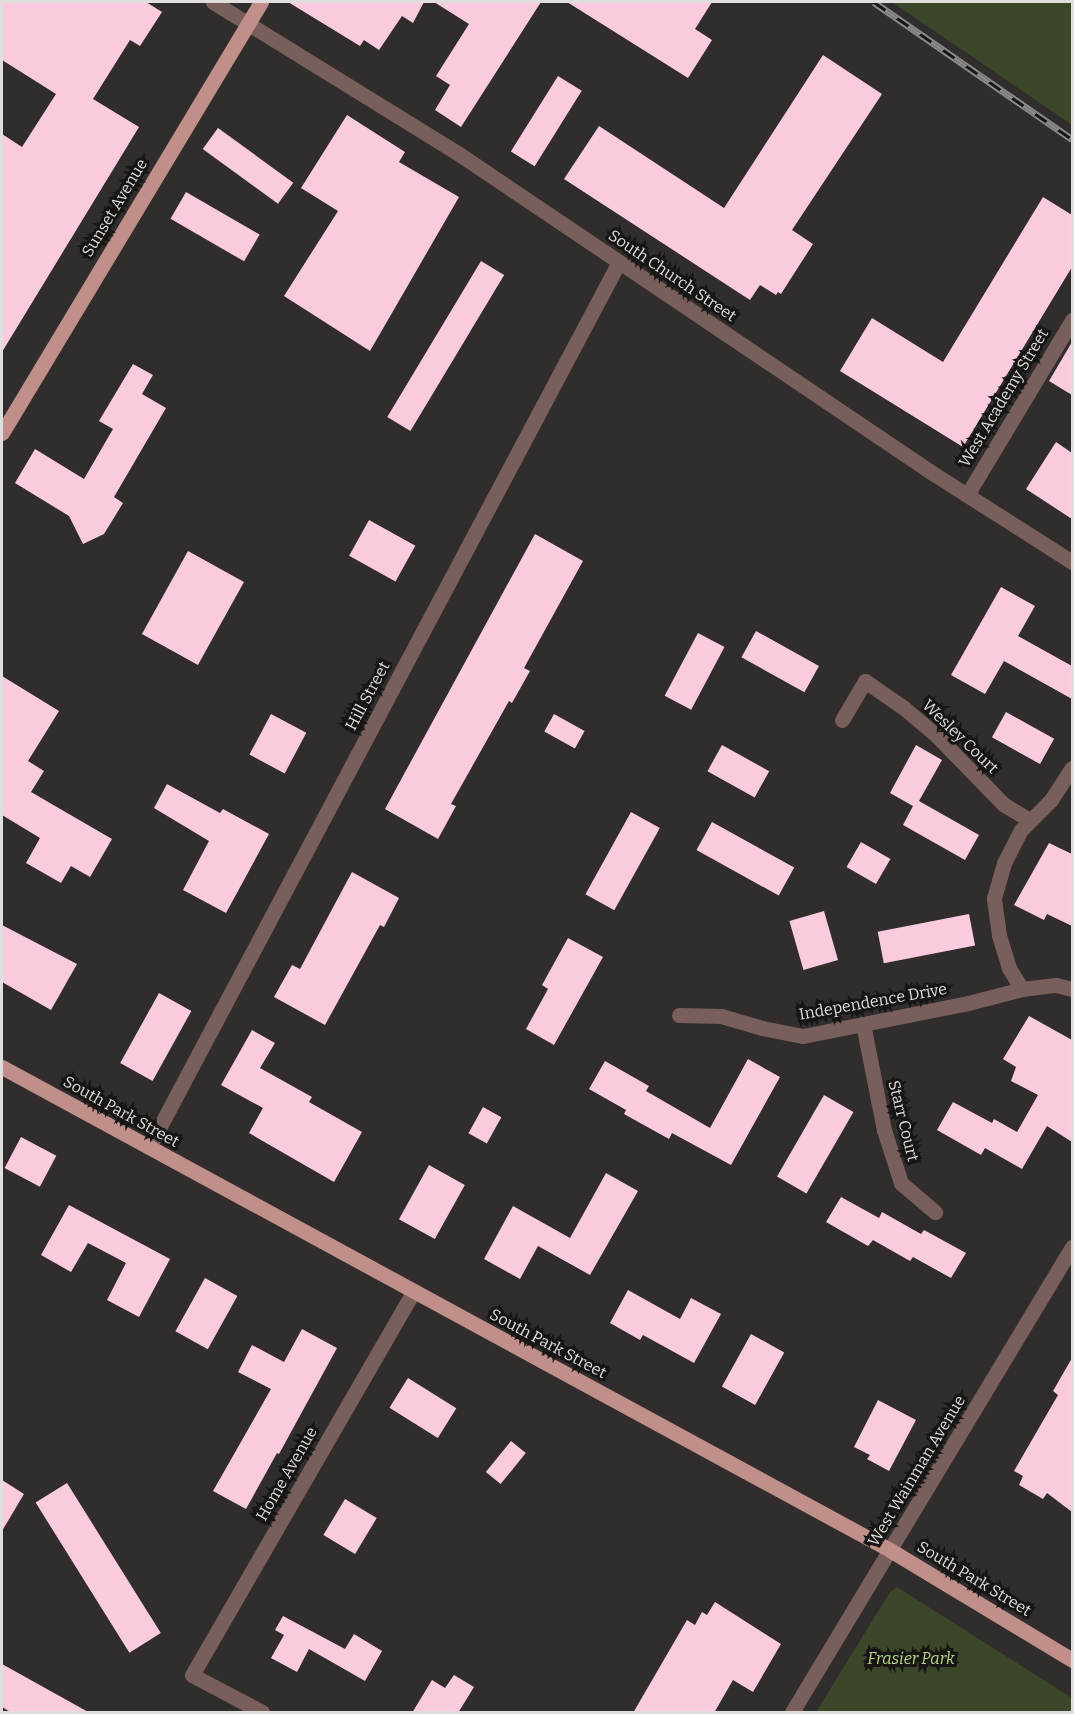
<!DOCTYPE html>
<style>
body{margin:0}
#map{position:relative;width:1074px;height:1714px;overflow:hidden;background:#302d2c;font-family:Bitter,serif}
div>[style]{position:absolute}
.green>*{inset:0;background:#3b4728}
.building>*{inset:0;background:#facbdf;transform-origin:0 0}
.minor>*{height:15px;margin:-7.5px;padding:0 7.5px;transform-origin:7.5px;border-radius:7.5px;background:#785f5c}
.major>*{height:15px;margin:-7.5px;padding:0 7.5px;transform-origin:7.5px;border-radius:7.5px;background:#c18f89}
.rail>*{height:7px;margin-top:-3.5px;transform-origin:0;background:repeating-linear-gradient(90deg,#171615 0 14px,#8a8887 0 28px);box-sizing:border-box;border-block:2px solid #8a8887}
span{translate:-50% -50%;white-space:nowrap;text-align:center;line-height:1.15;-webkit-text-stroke:6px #171615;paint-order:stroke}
.street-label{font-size:16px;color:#dfdedd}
.park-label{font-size:16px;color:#b8d58b;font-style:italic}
.frame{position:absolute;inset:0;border:3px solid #dfdedd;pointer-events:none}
</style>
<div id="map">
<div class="green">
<div style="clip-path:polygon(892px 2px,1072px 2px,1072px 125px)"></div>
<div style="clip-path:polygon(897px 1587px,1072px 1698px,1072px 1712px,816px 1712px,890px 1592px)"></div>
</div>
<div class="building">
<div style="clip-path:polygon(2px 2px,146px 2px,162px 12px,140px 46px,130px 40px,93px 99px,139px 127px,2px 352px,2px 134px,22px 147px,56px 94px,2px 60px)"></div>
<div style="clip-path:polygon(288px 2px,424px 2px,413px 23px,402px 16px,379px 50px,364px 40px,360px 46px)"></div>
<div style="clip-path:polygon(434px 2px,541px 2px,461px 127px,435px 110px,450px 85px,436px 76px,469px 24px)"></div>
<div style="clip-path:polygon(567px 2px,712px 2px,695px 29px,712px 40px,688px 78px)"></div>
<div style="clip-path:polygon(823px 55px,882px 94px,792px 230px,813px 244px,781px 294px,778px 292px,776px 295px,760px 285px,750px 300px,564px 179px,599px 126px,724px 208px)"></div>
<div style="left:558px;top:76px;width:28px;height:89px;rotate:32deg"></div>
<div style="clip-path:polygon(347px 115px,405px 152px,399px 162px,459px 197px,370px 351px,284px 296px,338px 211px,301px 188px)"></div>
<div style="left:218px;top:128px;width:93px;height:26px;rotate:36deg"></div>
<div style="left:186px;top:192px;width:85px;height:31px;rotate:30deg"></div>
<div style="clip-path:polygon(1043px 197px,1072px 215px,1072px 267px,963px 447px,840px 371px,872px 318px,943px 362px)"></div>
<div style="left:481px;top:261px;width:27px;height:182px;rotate:31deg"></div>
<div style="clip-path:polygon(1072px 342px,1072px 395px,1049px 381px)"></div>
<div style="clip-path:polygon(133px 364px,153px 375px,142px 394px,166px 408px,114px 497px,123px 503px,104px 534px,83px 544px,69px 516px,15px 483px,35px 449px,84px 479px,113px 429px,99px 421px)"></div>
<div style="clip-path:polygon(1056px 442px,1072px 453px,1072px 519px,1026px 489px)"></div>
<div style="left:369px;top:520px;width:53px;height:41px;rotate:29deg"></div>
<div style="clip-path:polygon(535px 534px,583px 561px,524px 668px,530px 671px,512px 703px,509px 701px,451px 804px,456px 806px,438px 839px,385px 809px)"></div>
<div style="left:188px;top:551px;width:64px;height:95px;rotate:29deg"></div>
<div style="clip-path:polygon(1001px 587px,1035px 606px,1018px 636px,1072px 666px,1072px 699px,1004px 661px,985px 694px,951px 675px)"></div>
<div style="left:756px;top:631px;width:72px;height:30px;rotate:29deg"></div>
<div style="left:698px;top:633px;width:30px;height:71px;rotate:28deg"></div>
<div style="clip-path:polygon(2px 676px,59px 711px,28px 761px,44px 771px,31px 792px,112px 839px,90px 877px,71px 866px,61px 883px,26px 863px,40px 838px,2px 815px)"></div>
<div style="left:1006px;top:712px;width:55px;height:29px;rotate:29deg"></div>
<div style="left:271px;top:714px;width:40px;height:46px;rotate:28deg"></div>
<div style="left:554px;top:714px;width:35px;height:20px;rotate:29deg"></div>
<div style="left:722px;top:745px;width:54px;height:30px;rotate:29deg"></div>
<div style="clip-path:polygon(916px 745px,942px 760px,919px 801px,979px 835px,965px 860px,903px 825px,913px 806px,890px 793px)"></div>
<div style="clip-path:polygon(167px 784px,220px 813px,223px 809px,269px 834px,226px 913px,183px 890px,209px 841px,154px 808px)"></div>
<div style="left:631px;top:812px;width:33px;height:94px;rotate:29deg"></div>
<div style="left:712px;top:822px;width:94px;height:32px;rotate:29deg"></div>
<div style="left:861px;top:842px;width:34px;height:29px;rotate:30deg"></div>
<div style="clip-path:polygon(1049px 843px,1072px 854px,1072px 926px,1047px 914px,1044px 920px,1014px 905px)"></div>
<div style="clip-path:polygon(352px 872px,399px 898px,384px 927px,380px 925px,325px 1025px,274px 997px,292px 965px,300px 969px)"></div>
<div style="left:824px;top:911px;width:51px;height:36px;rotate:74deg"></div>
<div style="left:969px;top:914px;width:32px;height:93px;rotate:79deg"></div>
<div style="clip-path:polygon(2px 925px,77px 964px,51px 1010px,2px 982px)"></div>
<div style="clip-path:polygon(568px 938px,603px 957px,554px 1045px,526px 1029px,548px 989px,542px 985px)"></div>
<div style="left:159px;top:993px;width:37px;height:80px;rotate:29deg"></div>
<div style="clip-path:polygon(1029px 1016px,1072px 1040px,1072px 1142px,1047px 1126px,1022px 1169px,985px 1148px,981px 1155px,937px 1130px,953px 1102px,992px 1123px,994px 1119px,1017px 1132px,1038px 1095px,1011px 1081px,1016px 1067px,1003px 1059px)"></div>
<div style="clip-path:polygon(252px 1030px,275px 1043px,260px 1068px,312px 1097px,309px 1102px,362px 1132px,334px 1182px,249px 1133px,263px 1108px,221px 1085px)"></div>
<div style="clip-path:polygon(748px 1059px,780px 1077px,731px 1165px,672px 1133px,669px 1139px,624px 1114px,626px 1110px,589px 1089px,605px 1061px,649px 1086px,646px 1091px,710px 1128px)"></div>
<div style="left:824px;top:1095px;width:34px;height:94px;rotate:30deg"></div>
<div style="left:483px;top:1107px;width:21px;height:30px;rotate:29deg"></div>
<div style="left:21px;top:1137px;width:40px;height:35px;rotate:28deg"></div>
<div style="left:429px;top:1165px;width:41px;height:62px;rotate:29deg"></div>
<div style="clip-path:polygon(606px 1173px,638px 1191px,590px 1275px,538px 1246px,520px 1279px,484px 1259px,513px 1206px,570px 1238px)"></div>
<div style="clip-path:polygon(841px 1197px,879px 1218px,882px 1212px,921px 1234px,924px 1230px,966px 1253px,951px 1278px,913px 1257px,910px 1261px,873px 1240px,868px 1246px,826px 1222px)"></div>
<div style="clip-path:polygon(69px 1205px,170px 1259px,139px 1317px,107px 1300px,126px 1263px,88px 1243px,71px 1272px,41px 1255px)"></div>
<div style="left:205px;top:1278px;width:37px;height:61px;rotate:29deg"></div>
<div style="clip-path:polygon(628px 1290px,680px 1319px,691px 1298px,721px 1314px,694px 1363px,643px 1335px,640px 1340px,610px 1323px)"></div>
<div style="clip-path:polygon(302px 1329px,337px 1348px,279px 1454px,277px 1453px,246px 1509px,213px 1491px,271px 1389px,238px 1372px,252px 1345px,284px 1362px)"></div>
<div style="left:751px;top:1334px;width:38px;height:60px;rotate:29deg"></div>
<div style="clip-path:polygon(1072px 1358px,1072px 1512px,1047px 1493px,1043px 1499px,1019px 1485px,1023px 1476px,1014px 1471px,1058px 1395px,1053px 1391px)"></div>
<div style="left:408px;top:1378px;width:57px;height:35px;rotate:32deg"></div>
<div style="clip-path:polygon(878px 1400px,916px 1420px,889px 1471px,867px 1459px,870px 1455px,854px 1447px)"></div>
<div style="left:511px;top:1441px;width:19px;height:40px;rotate:39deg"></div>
<div style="clip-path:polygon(2px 1480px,24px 1494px,2px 1531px)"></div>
<div style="left:67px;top:1483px;width:177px;height:37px;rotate:58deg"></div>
<div style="left:345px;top:1499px;width:37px;height:42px;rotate:31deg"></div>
<div style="clip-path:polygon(715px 1602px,781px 1644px,753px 1692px,733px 1680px,714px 1713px,633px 1713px,687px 1620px,695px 1625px,702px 1612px,707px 1615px)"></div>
<div style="clip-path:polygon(283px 1616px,345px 1649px,354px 1634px,382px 1651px,365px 1681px,309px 1649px,297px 1672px,271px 1658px,284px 1635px,275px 1630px)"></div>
<div style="clip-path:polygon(2px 1664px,90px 1713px,12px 1713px,2px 1707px)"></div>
<div style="clip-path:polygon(454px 1675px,474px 1687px,458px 1713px,412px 1713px,432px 1680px,445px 1688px)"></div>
</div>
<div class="minor">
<div style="left:213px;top:2px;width:289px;rotate:31.7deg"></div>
<div style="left:459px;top:154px;width:573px;rotate:33.97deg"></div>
<div style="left:934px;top:474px;width:164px;rotate:32.5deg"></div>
<div style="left:967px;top:495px;width:204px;rotate:-59deg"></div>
<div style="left:842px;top:720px;width:45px;rotate:-59.5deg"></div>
<div style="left:865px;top:681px;width:47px;rotate:34.7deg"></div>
<div style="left:904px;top:708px;width:42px;rotate:40.2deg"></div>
<div style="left:936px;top:735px;width:96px;rotate:45.8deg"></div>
<div style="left:1003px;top:804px;width:31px;rotate:31deg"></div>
<div style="left:1022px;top:989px;width:25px;rotate:-122deg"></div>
<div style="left:1009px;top:968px;width:34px;rotate:-107deg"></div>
<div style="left:999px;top:935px;width:37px;rotate:-98deg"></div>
<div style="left:994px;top:898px;width:36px;rotate:-74deg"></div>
<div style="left:1004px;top:863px;width:37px;rotate:-63deg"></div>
<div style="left:1021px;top:830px;width:42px;rotate:-45deg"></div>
<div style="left:1051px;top:800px;width:38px;rotate:-57deg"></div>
<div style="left:679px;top:1015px;width:42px;rotate:1.4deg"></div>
<div style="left:721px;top:1016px;width:43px;rotate:16.3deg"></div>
<div style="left:762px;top:1028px;width:42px;rotate:11deg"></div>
<div style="left:803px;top:1036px;width:168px;rotate:-11.3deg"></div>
<div style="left:968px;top:1003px;width:56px;rotate:-14.5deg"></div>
<div style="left:1022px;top:989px;width:34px;rotate:-7deg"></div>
<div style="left:1056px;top:985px;width:16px;rotate:14deg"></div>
<div style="left:863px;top:1024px;width:108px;rotate:78.8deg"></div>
<div style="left:884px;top:1130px;width:56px;rotate:72.2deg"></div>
<div style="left:901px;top:1183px;width:45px;rotate:40.5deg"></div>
<div style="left:149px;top:1147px;width:1002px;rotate:-62.03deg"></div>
<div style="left:262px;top:1712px;width:79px;rotate:-152.1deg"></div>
<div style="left:192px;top:1675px;width:442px;rotate:-60deg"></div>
<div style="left:792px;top:1712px;width:543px;rotate:-58.95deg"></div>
</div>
<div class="major">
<div style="left:2px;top:433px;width:503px;rotate:-59deg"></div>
<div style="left:2px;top:1067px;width:1011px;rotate:28.54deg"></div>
<div style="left:890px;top:1550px;width:213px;rotate:31.1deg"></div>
</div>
<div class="rail">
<div style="left:874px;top:2px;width:241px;rotate:34.7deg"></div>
</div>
<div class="street-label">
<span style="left:115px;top:208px;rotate:-59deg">Sunset Avenue</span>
<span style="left:672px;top:276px;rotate:34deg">South Church Street</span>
<span style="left:1004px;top:398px;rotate:-59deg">West Academy Street</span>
<span style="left:368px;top:696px;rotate:-62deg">Hill Street</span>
<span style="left:960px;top:737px;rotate:44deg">Wesley Court</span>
<span style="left:873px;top:1002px;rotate:-10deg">Independence Drive</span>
<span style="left:121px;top:1112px;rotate:29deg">South Park Street</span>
<span style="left:903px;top:1121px;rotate:76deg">Starr Court</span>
<span style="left:548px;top:1344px;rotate:28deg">South Park Street</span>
<span style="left:917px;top:1471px;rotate:-59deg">West Wainman Avenue</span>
<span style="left:287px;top:1474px;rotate:-60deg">Home Avenue</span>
<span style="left:974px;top:1579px;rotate:31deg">South Park Street</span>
</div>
<div class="park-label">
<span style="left:911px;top:1659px">Frasier Park</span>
</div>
<div class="frame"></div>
</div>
